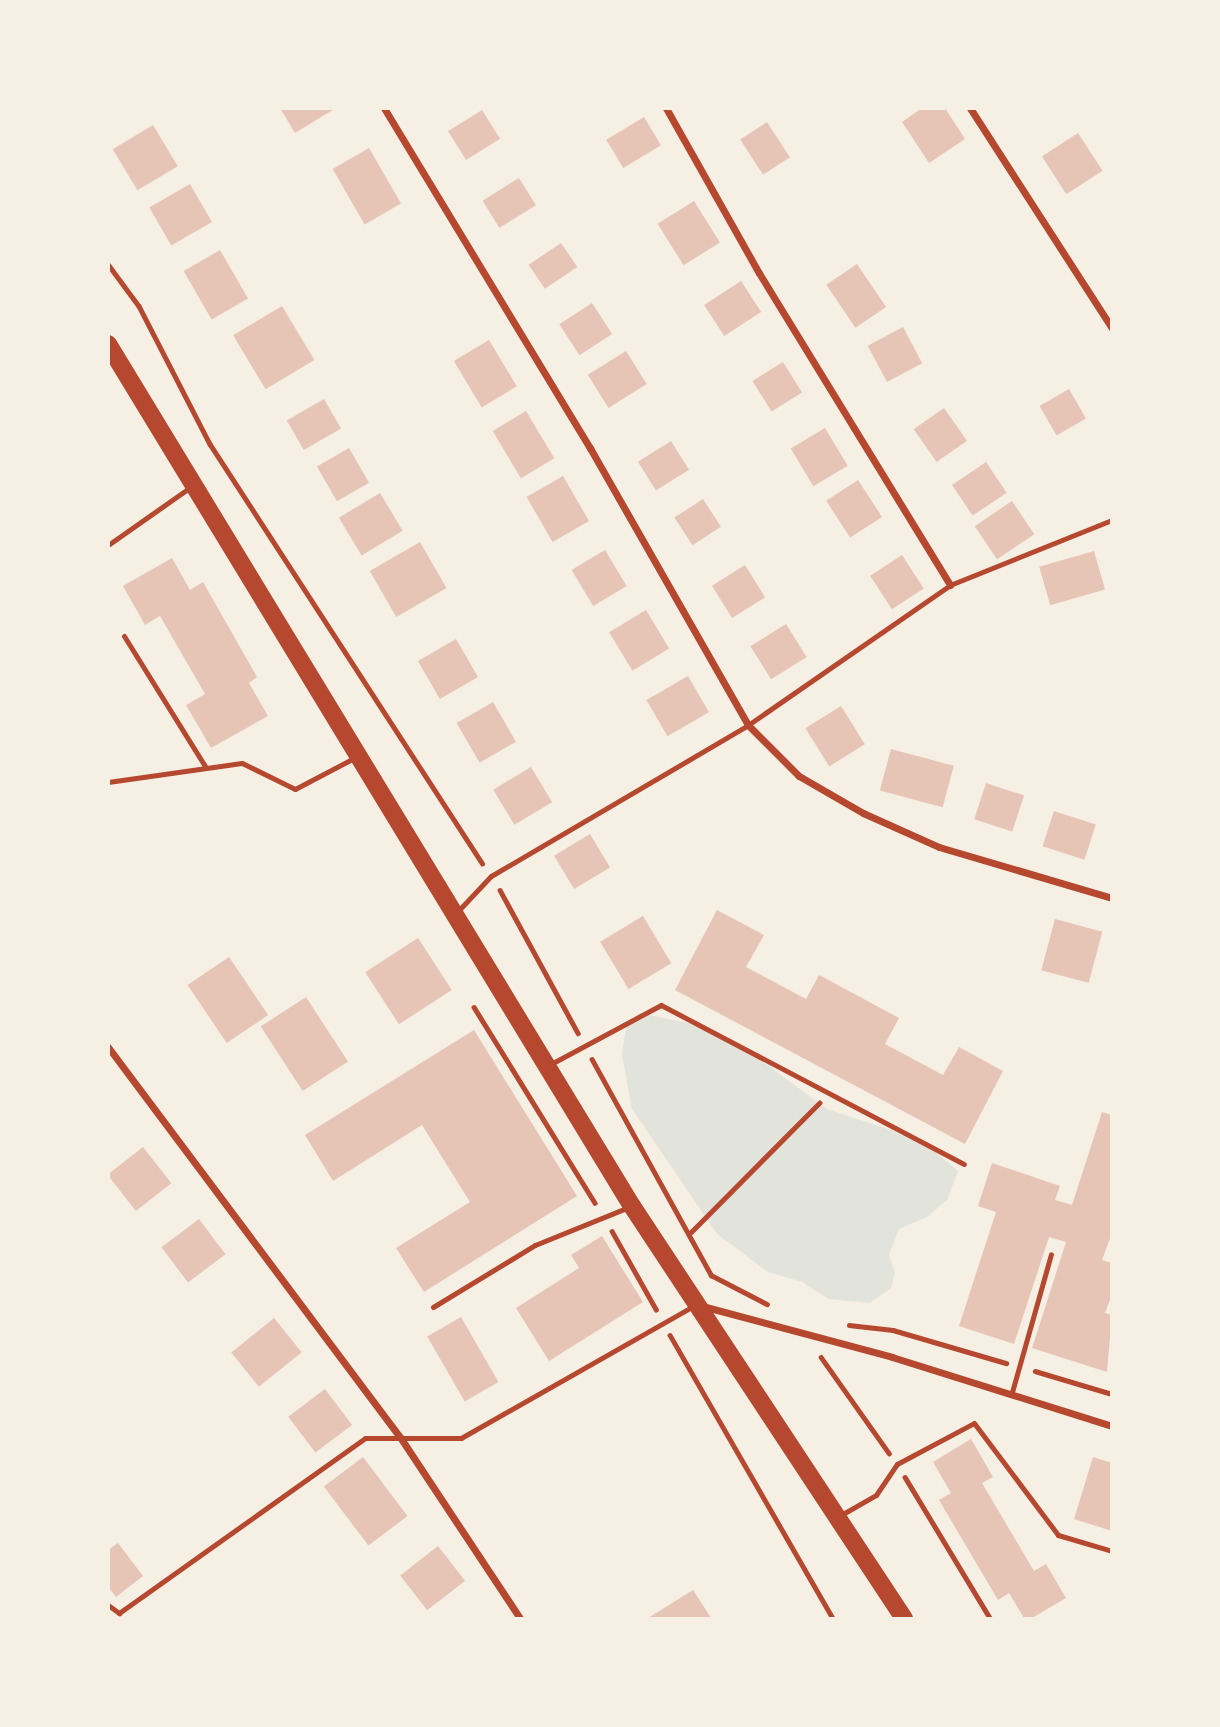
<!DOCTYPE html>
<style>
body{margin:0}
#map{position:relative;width:1220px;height:1727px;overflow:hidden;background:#f6efe4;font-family:Roboto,sans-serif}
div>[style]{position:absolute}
.green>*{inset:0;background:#e2e4dc}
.building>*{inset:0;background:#e6c5b7;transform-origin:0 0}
.path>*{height:4.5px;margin:-2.25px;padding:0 2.25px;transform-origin:2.25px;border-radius:2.25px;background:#b5482f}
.service>*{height:5px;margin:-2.5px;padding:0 2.5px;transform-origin:2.5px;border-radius:2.5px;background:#b5482f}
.minor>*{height:7px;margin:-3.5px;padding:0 3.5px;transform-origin:3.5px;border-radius:3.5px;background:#b5482f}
.primary>*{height:18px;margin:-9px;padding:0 9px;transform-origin:9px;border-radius:9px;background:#b5482f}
span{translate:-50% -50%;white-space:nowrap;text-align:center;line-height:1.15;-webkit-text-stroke:6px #f6efe4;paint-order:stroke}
.frame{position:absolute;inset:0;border:110px solid #f6efe4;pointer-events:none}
</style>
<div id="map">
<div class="green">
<div style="clip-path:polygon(639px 1013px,693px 1024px,735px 1041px,827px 1109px,891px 1130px,934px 1151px,958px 1171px,947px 1200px,927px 1217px,899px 1229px,889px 1255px,895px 1273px,891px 1288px,870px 1303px,829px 1299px,802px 1282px,768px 1272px,717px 1234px,632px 1109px,622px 1054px,626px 1027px)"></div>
</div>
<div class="building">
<div style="clip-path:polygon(280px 108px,336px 108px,295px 133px)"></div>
<div style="clip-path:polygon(922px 108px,945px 108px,965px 139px,929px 163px,902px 122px)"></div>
<div style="left:482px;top:110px;width:34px;height:40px;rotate:58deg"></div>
<div style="left:644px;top:117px;width:33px;height:44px;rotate:59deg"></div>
<div style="left:767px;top:122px;width:42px;height:32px;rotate:57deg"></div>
<div style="left:153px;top:125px;width:48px;height:47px;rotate:59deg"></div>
<div style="left:1078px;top:133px;width:45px;height:43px;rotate:57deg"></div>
<div style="left:369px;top:148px;width:64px;height:42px;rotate:60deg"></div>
<div style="left:519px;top:178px;width:32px;height:43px;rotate:58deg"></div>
<div style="left:190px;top:184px;width:44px;height:47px;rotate:60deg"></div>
<div style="left:694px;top:201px;width:49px;height:43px;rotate:58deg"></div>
<div style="left:561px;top:243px;width:29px;height:39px;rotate:56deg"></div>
<div style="left:220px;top:250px;width:56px;height:42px;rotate:60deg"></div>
<div style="left:857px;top:264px;width:52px;height:37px;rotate:56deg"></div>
<div style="left:741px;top:281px;width:37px;height:44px;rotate:57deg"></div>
<div style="left:592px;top:303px;width:37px;height:39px;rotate:57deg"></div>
<div style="left:282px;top:306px;width:63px;height:57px;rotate:59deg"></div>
<div style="left:903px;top:327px;width:41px;height:40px;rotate:62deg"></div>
<div style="left:489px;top:340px;width:54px;height:41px;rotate:59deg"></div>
<div style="left:626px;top:351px;width:39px;height:45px;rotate:58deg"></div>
<div style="left:783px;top:362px;width:36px;height:36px;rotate:58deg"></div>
<div style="left:1069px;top:389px;width:34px;height:34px;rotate:60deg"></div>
<div style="left:324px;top:399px;width:34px;height:43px;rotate:60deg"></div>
<div style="left:944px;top:408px;width:40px;height:37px;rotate:55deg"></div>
<div style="left:526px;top:411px;width:55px;height:39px;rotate:59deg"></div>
<div style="left:825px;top:428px;width:44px;height:40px;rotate:59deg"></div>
<div style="left:671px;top:441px;width:34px;height:39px;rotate:58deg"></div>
<div style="left:349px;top:448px;width:40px;height:37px;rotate:60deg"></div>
<div style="left:986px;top:462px;width:37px;height:41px;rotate:56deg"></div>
<div style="left:563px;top:476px;width:52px;height:42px;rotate:60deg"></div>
<div style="left:858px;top:480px;width:44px;height:38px;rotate:57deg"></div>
<div style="left:380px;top:493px;width:44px;height:48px;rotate:59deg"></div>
<div style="left:703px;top:499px;width:33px;height:34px;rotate:57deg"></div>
<div style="left:1012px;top:501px;width:40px;height:45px;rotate:56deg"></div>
<div style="left:420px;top:542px;width:53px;height:58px;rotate:60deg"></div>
<div style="left:605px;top:550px;width:42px;height:39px;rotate:59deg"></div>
<div style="left:1094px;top:551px;width:40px;height:57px;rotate:74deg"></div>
<div style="left:902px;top:555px;width:40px;height:38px;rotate:57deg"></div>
<div style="clip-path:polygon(172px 558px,190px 590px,203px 582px,257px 677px,249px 683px,268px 716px,211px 748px,186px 705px,205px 694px,160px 616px,145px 625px,123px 586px)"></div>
<div style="left:745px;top:565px;width:38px;height:39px;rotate:58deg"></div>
<div style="left:646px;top:610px;width:45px;height:43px;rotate:59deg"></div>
<div style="left:786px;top:624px;width:39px;height:42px;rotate:58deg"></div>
<div style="left:456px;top:639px;width:44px;height:44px;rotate:60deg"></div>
<div style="left:688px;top:676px;width:42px;height:48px;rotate:60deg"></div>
<div style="left:493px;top:702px;width:46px;height:42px;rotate:60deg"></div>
<div style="left:841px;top:706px;width:45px;height:42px;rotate:58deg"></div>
<div style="left:891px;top:749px;width:65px;height:43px;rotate:15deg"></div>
<div style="left:531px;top:767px;width:41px;height:44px;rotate:59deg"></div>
<div style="left:986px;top:783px;width:40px;height:38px;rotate:18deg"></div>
<div style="left:1054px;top:811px;width:44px;height:37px;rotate:18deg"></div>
<div style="left:590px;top:834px;width:39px;height:42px;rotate:59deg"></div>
<div style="clip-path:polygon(717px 910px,764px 935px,746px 967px,806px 999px,819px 975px,899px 1018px,885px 1044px,943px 1075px,959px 1047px,1003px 1071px,965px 1144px,675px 990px)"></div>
<div style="left:643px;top:916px;width:55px;height:50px;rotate:59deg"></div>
<div style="left:1055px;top:919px;width:49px;height:53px;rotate:15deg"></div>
<div style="left:418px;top:938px;width:62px;height:63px;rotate:57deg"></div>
<div style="left:229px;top:957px;width:70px;height:50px;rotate:56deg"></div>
<div style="left:306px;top:997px;width:77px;height:54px;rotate:57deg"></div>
<div style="clip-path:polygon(474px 1030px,577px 1196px,424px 1292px,396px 1248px,470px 1202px,422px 1125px,333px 1181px,305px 1135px)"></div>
<div style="clip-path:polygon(1102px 1112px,1112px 1115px,1112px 1233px,1102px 1260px,1112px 1263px,1112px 1294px,1105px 1313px,1112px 1315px,1107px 1372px,1032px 1348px,1066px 1242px,1049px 1237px,1014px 1344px,959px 1326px,996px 1212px,978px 1206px,992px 1163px,1060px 1186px,1055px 1200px,1072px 1205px)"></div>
<div style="left:143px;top:1147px;width:46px;height:45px;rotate:52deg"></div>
<div style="left:199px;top:1219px;width:44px;height:47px;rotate:53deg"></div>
<div style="clip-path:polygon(602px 1236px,643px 1302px,549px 1361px,516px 1308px,579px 1268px,571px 1255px)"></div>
<div style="left:461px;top:1317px;width:75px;height:39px;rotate:60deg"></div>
<div style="left:274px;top:1318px;width:44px;height:55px;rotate:51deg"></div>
<div style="left:325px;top:1389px;width:45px;height:46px;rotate:53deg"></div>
<div style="clip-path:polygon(971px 1439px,993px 1477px,982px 1483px,1034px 1571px,1046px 1564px,1066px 1598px,1032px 1618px,1024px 1618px,1009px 1593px,998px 1600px,939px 1500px,951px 1493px,933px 1462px)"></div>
<div style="left:363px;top:1457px;width:74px;height:49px;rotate:53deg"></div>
<div style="clip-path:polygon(1093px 1457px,1112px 1463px,1112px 1531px,1074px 1519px)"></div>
<div style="clip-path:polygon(118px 1543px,143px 1576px,116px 1597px,108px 1587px,108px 1550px)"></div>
<div style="left:438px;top:1546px;width:44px;height:48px;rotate:52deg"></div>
<div style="clip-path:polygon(693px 1590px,711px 1618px,648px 1618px)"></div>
</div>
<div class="path">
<div style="left:108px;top:264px;width:52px;rotate:53.6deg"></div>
<div style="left:139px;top:306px;width:155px;rotate:62.8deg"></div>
<div style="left:210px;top:444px;width:500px;rotate:57deg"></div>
<div style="left:500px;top:890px;width:163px;rotate:61.4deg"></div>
<div style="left:474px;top:1007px;width:230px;rotate:58.3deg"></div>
<div style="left:592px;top:1059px;width:247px;rotate:61.1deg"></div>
<div style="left:711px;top:1275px;width:63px;rotate:27.4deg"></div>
<div style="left:612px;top:1231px;width:90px;rotate:60.6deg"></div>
<div style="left:691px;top:1232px;width:182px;rotate:-45.2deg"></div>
<div style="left:849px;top:1325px;width:44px;rotate:6.5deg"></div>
<div style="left:893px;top:1330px;width:118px;rotate:16.3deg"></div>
<div style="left:670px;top:1335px;width:327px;rotate:60.1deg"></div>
<div style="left:821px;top:1357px;width:118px;rotate:54.7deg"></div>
<div style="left:1035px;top:1371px;width:80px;rotate:16.6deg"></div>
<div style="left:905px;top:1477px;width:165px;rotate:58.9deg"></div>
</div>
<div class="service">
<div style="left:108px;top:545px;width:103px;rotate:-35.1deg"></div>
<div style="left:124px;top:636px;width:153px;rotate:58.1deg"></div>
<div style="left:108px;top:782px;width:135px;rotate:-8.1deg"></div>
<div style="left:242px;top:763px;width:59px;rotate:26.1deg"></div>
<div style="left:295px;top:789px;width:69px;rotate:-27.7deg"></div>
<div style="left:458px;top:911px;width:48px;rotate:-46.7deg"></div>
<div style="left:491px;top:876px;width:298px;rotate:-30.4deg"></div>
<div style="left:748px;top:725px;width:246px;rotate:-34.7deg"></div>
<div style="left:950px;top:585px;width:175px;rotate:-21.9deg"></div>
<div style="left:549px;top:1065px;width:127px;rotate:-28.2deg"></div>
<div style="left:661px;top:1005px;width:342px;rotate:27.7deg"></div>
<div style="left:433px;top:1307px;width:119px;rotate:-31.3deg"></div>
<div style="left:535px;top:1245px;width:101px;rotate:-22deg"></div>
<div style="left:1012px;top:1392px;width:143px;rotate:-74.2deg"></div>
<div style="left:841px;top:1515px;width:40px;rotate:-29.7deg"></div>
<div style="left:876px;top:1495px;width:37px;rotate:-56deg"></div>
<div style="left:897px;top:1464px;width:87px;rotate:-28deg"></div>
<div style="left:974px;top:1423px;width:140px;rotate:53.1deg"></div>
<div style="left:1058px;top:1535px;width:56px;rotate:16.5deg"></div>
<div style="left:108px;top:1605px;width:14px;rotate:36deg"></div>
<div style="left:119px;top:1613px;width:302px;rotate:-35.4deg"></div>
<div style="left:365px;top:1438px;width:96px"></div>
<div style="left:461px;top:1438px;width:267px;rotate:-29.6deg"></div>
</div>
<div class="minor">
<div style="left:384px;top:108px;width:398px;rotate:58.8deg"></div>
<div style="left:590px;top:448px;width:319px;rotate:60.3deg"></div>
<div style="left:748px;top:725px;width:72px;rotate:45deg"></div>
<div style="left:799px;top:776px;width:74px;rotate:30deg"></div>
<div style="left:863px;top:813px;width:83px;rotate:24.1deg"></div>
<div style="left:939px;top:847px;width:180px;rotate:16.4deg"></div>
<div style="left:666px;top:108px;width:189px;rotate:60.6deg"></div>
<div style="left:759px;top:273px;width:366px;rotate:58.5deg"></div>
<div style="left:970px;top:108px;width:262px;rotate:57.2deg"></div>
<div style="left:108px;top:1047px;width:487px;rotate:53.2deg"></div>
<div style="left:400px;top:1437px;width:217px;rotate:56.5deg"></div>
<div style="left:702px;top:1306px;width:197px;rotate:15deg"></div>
<div style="left:892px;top:1357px;width:231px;rotate:17.4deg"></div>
</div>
<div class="primary">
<div style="left:108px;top:344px;width:1009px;rotate:58.71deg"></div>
<div style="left:632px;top:1206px;width:494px;rotate:56.6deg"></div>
</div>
<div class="frame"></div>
</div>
